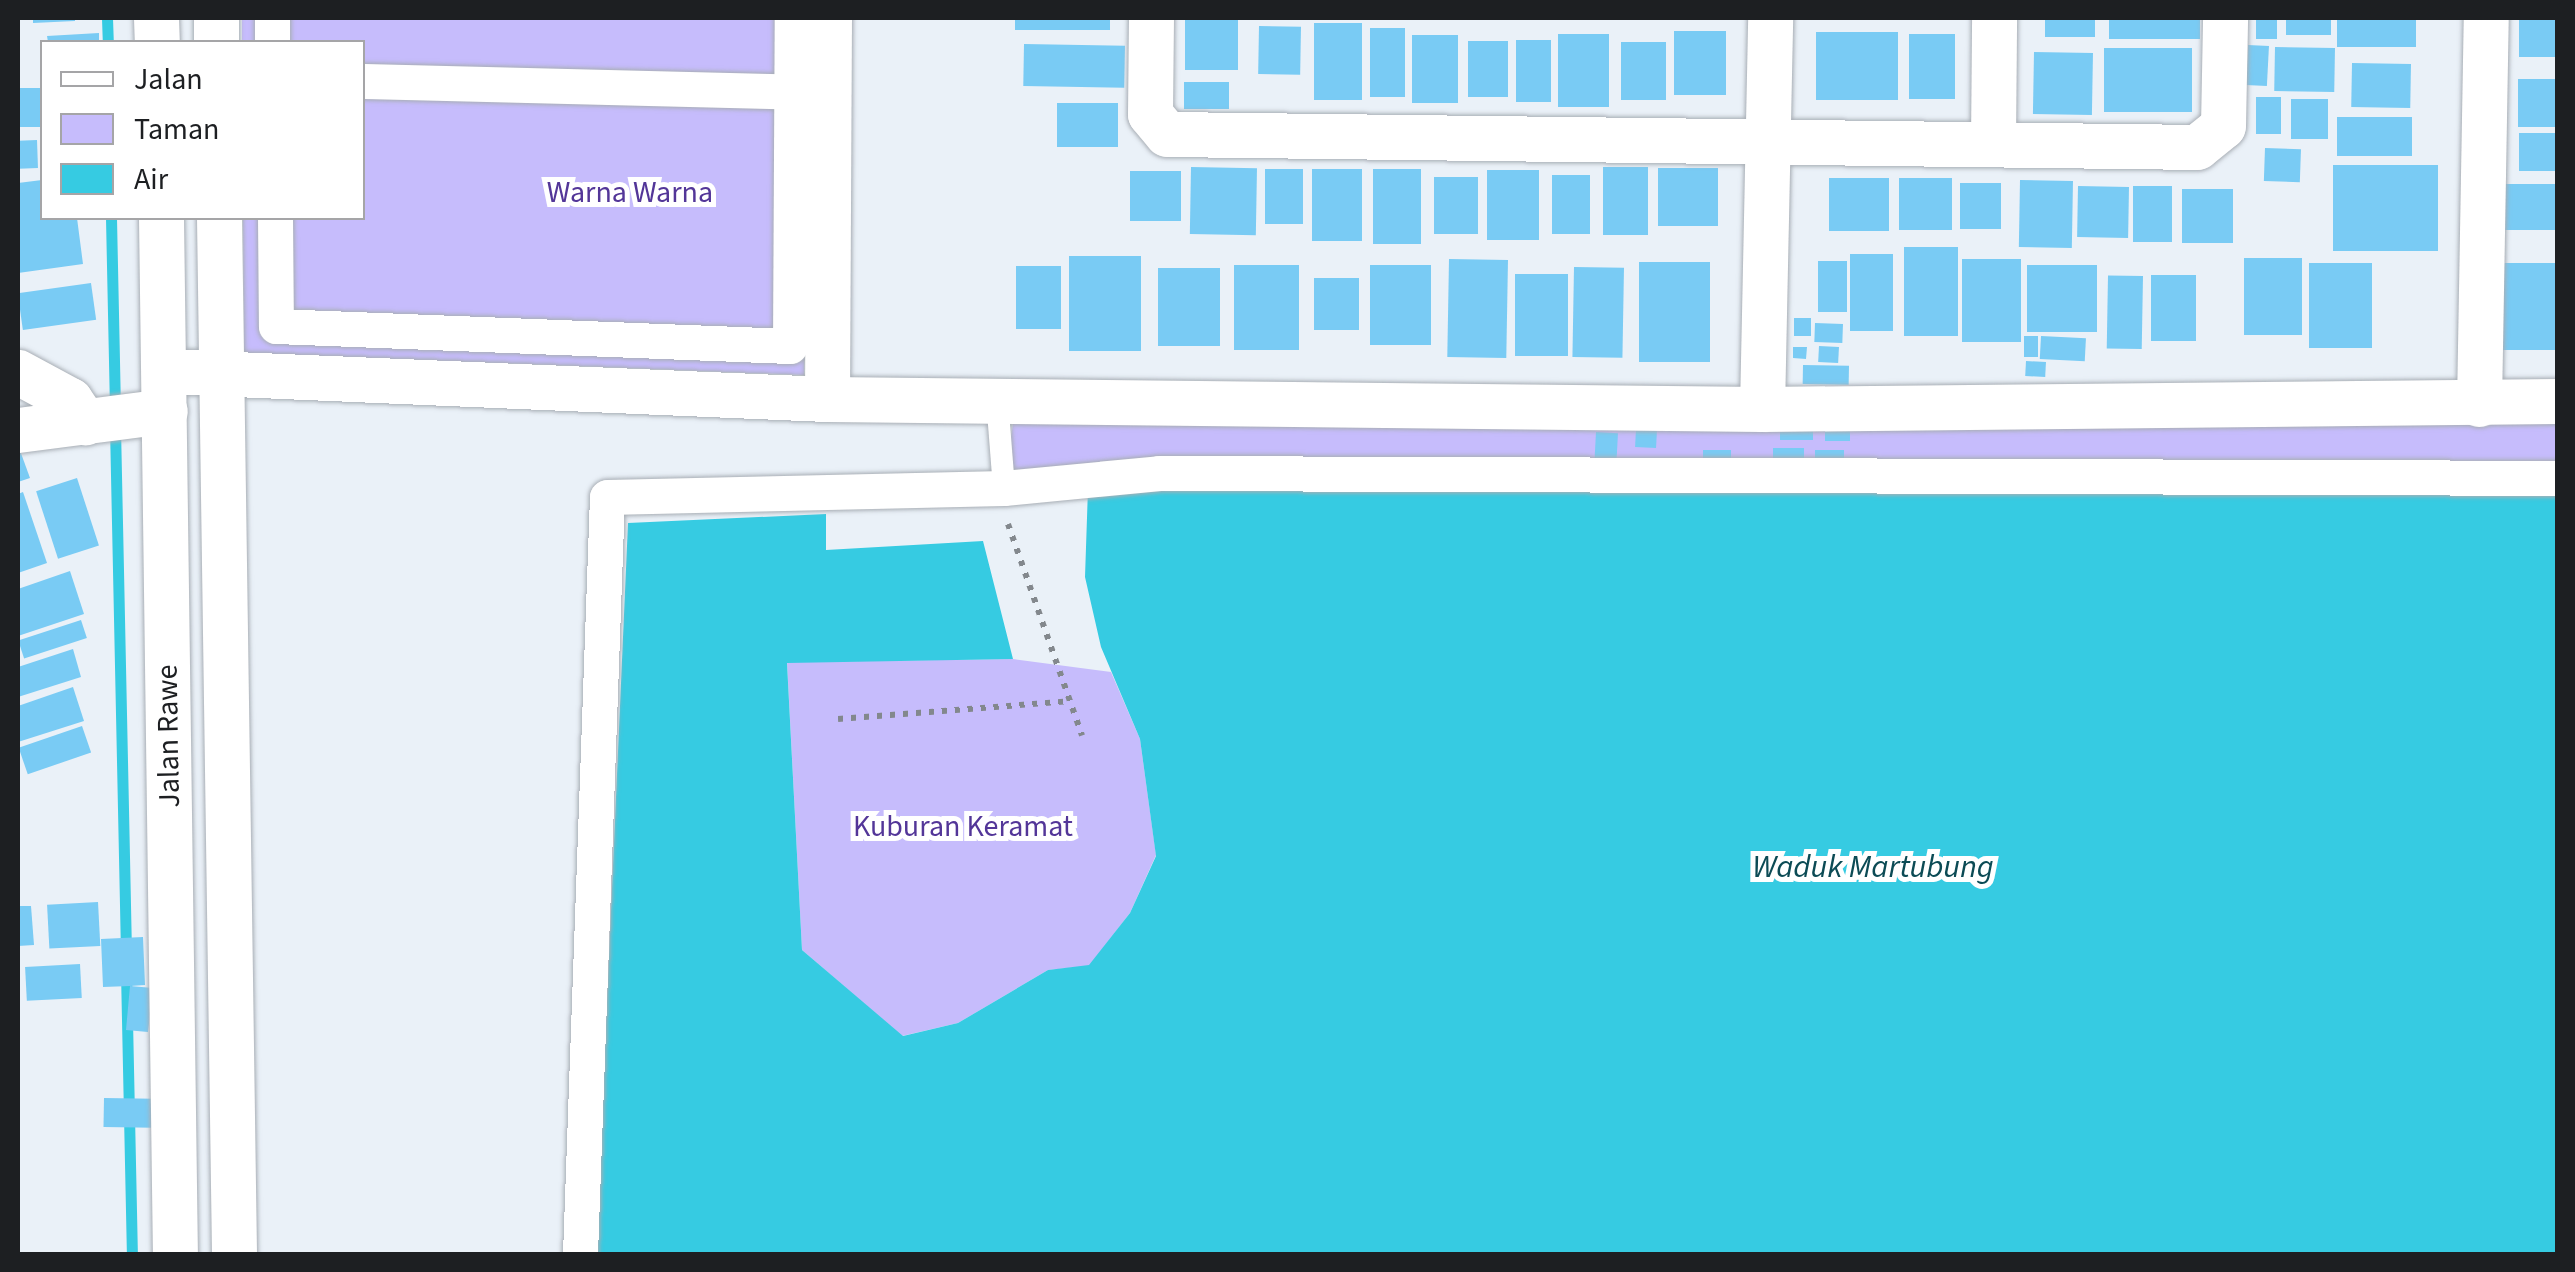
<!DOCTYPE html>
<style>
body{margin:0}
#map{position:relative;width:2575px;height:1272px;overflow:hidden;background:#eaf1f8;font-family:"Source Sans 3",sans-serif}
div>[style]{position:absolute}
.green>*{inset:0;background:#c6bcfc}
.water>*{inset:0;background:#36cbe2}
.stream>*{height:11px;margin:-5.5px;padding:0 5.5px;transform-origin:5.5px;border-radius:5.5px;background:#36cbe2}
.building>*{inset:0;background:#79cbf4;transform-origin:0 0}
.path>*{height:6px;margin-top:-3px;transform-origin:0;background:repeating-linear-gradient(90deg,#83888d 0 5px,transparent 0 13px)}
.roads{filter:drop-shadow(0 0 2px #a8aeb5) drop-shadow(0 0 2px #a8aeb5)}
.service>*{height:22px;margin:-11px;padding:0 11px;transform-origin:11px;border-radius:11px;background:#fff}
.pedestrian>*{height:35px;margin:-17.5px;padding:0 17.5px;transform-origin:17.5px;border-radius:17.5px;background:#fff}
.minor>*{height:45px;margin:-22.5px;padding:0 22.5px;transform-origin:22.5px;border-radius:22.5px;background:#fff}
span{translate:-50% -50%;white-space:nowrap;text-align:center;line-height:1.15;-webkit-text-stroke:10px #fff;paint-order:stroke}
.park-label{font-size:30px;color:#533698}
.street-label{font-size:30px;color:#1d1f22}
.water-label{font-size:32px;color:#0c4b55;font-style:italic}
.frame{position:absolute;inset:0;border:20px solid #1d1f22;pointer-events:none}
.legend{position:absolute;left:40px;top:40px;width:325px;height:180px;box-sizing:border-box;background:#fff;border:2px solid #a5a5a7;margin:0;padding:12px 18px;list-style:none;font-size:30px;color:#1d1f22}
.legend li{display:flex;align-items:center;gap:20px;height:50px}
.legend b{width:50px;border:2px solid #a5a5a7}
</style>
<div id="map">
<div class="green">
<div style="clip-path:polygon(242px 18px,808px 18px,804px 375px,244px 353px,243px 218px,362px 218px,362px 42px,242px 42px)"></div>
<div style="clip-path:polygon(2557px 398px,2557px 495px,1004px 488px,1015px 409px)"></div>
<div style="clip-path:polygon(1013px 659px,1111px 672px,1140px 739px,1156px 855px,1130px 913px,1089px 966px,1048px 970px,958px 1023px,902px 1036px,802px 950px,787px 662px)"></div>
</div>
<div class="water">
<div style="clip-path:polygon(1088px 488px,2557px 492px,2557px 1254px,596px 1254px,628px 523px,826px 514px,826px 550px,983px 541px,1013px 659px,787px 663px,802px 950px,903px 1036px,958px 1023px,1048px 970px,1089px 965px,1130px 913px,1156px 856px,1140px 739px,1101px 647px,1085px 577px)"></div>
</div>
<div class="stream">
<div style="left:107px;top:18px;width:24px;rotate:88deg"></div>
<div style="left:111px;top:218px;width:190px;rotate:88.8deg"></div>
<div style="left:115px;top:427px;width:526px;rotate:88.8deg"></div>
<div style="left:126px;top:972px;width:282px;rotate:88.8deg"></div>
</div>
<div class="building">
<div style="clip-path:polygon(33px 18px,75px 18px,75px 21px,33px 23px)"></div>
<div style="left:1015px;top:18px;width:95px;height:12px"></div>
<div style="left:1185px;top:18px;width:53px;height:52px"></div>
<div style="left:2045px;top:18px;width:50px;height:19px"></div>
<div style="left:2109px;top:18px;width:91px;height:21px"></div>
<div style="left:2256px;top:18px;width:21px;height:21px"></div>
<div style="left:2286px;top:18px;width:45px;height:17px"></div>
<div style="left:2337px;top:18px;width:79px;height:29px"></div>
<div style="left:2519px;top:18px;width:39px;height:39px"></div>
<div style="left:1314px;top:23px;width:48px;height:77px"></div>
<div style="left:1259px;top:26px;width:42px;height:48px;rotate:1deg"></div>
<div style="left:1370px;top:28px;width:35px;height:69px"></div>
<div style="left:1674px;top:31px;width:52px;height:64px"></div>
<div style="left:1816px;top:32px;width:82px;height:68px"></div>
<div style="clip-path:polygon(99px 33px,99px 42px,48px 42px,47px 36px)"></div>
<div style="left:1558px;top:34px;width:51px;height:73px"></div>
<div style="left:1909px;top:34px;width:46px;height:65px"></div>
<div style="left:1412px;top:35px;width:46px;height:68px"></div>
<div style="left:1516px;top:40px;width:35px;height:62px"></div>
<div style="left:1468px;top:41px;width:40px;height:56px"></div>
<div style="left:1621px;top:42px;width:45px;height:58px"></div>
<div style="left:1024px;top:44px;width:101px;height:42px;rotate:1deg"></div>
<div style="left:2248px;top:45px;width:21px;height:40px;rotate:3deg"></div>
<div style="left:2275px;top:47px;width:60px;height:44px;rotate:1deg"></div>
<div style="left:2104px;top:48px;width:88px;height:64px"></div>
<div style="left:2034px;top:52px;width:59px;height:62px;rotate:1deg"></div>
<div style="left:2352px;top:63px;width:59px;height:44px;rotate:1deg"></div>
<div style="left:2518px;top:79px;width:40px;height:48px"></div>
<div style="left:1184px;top:82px;width:45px;height:27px"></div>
<div style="left:42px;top:88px;width:39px;height:24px;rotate:90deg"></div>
<div style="left:2256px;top:97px;width:25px;height:37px"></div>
<div style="left:2291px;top:99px;width:37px;height:40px"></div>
<div style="left:1057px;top:103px;width:61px;height:44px"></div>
<div style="left:2337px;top:117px;width:75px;height:39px"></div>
<div style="left:2519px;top:133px;width:39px;height:38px"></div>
<div style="left:37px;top:140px;width:28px;height:19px;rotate:88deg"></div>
<div style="left:2265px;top:148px;width:36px;height:33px;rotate:2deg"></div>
<div style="left:2333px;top:165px;width:105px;height:86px"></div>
<div style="left:1191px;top:167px;width:66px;height:67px;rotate:1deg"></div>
<div style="left:1603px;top:167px;width:45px;height:68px"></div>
<div style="left:1658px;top:168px;width:60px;height:58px"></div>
<div style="left:1265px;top:169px;width:38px;height:55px"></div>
<div style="left:1312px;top:169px;width:50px;height:72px"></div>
<div style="left:1373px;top:169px;width:48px;height:75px"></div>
<div style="left:1487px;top:170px;width:52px;height:70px"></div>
<div style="left:1130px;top:171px;width:51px;height:50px"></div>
<div style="left:1552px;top:175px;width:38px;height:59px"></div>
<div style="left:1434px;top:177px;width:44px;height:57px"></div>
<div style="left:1829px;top:178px;width:60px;height:53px"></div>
<div style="left:1899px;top:178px;width:53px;height:52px"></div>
<div style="clip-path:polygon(42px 180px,42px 218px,77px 218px,83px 264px,18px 273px,18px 183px)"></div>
<div style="left:2020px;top:180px;width:53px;height:67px;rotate:1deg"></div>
<div style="left:1960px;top:183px;width:41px;height:46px"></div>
<div style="left:2500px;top:184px;width:58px;height:46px"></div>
<div style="left:2078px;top:186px;width:51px;height:51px;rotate:1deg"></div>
<div style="left:2133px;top:186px;width:39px;height:56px"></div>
<div style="left:2182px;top:189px;width:51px;height:54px"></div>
<div style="left:1904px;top:247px;width:54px;height:89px"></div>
<div style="left:1850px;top:254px;width:43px;height:77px"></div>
<div style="left:1069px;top:256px;width:72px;height:95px"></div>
<div style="left:2244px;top:258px;width:58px;height:77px"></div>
<div style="left:1449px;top:259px;width:59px;height:98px;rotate:1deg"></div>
<div style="left:1962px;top:259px;width:59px;height:83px"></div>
<div style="left:1818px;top:261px;width:29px;height:51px"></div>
<div style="left:1639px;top:262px;width:71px;height:100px"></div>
<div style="left:2309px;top:263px;width:63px;height:85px"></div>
<div style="left:2502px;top:263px;width:56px;height:87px"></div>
<div style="left:1234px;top:265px;width:65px;height:85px"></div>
<div style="left:1370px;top:265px;width:61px;height:80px"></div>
<div style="left:2027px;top:265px;width:70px;height:67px"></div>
<div style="left:1016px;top:266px;width:45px;height:63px"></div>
<div style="left:1574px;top:267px;width:50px;height:90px;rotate:1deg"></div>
<div style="left:1158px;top:268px;width:62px;height:78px"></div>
<div style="left:1515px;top:274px;width:53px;height:82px"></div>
<div style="left:2151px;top:275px;width:45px;height:66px"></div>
<div style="left:2143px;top:276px;width:73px;height:35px;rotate:91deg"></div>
<div style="left:1359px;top:278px;width:52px;height:45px;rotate:90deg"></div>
<div style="left:91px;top:283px;width:37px;height:74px;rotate:82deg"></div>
<div style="left:1794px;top:318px;width:17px;height:18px"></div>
<div style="left:1815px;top:323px;width:28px;height:19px;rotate:2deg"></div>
<div style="left:2024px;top:336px;width:14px;height:21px"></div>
<div style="left:2041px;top:336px;width:45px;height:23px;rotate:3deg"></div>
<div style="left:1819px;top:346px;width:20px;height:16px;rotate:3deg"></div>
<div style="clip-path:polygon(1793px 347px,1807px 347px,1806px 359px,1793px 358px)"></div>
<div style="left:2026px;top:361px;width:20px;height:15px;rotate:3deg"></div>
<div style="left:1803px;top:365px;width:46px;height:19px;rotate:1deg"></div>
<div style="left:1637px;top:410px;width:21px;height:37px;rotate:3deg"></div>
<div style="left:1780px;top:420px;width:33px;height:20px"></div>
<div style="left:1825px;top:423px;width:25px;height:18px"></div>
<div style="left:1596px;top:432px;width:22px;height:27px;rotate:3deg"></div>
<div style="clip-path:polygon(18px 445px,30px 478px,18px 482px)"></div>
<div style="left:1773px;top:448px;width:31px;height:23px"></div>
<div style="left:1703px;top:450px;width:28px;height:18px"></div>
<div style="left:1815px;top:450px;width:29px;height:24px"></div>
<div style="left:77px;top:478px;width:71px;height:43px;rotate:72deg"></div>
<div style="clip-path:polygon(23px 492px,47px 563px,18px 573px,18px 494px)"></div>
<div style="clip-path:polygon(70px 571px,84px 614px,18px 636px,18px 589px)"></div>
<div style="left:81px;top:620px;width:19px;height:66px;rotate:72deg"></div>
<div style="clip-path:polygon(73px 649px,81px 677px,18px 697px,18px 667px)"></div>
<div style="clip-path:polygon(73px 687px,84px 721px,18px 742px,18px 706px)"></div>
<div style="left:82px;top:726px;width:28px;height:67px;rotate:71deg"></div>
<div style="left:98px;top:902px;width:44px;height:51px;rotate:87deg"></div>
<div style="clip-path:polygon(18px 906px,31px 906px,34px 945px,18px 946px)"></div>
<div style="clip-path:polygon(143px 937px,145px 985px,130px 986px,153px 988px,148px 1032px,126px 1030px,130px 986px,103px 987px,101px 939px)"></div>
<div style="left:80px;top:964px;width:34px;height:55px;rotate:87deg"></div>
<div style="left:104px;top:1098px;width:50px;height:29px;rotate:1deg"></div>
</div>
<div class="path">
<div style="left:1008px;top:524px;width:224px;rotate:70.7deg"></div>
<div style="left:838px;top:719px;width:233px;rotate:-4.4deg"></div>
</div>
<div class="roads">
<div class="service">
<div style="left:997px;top:399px;width:89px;rotate:85.5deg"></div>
</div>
<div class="pedestrian">
<div style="left:272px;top:18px;width:24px;rotate:90deg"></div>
<div style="left:362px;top:81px;width:451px;rotate:1.4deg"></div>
<div style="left:275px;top:218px;width:108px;rotate:89.5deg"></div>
<div style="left:276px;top:326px;width:514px;rotate:2.23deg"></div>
<div style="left:790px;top:346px;width:328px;rotate:-89.7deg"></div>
<div style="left:580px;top:1254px;width:757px;rotate:-87.96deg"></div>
<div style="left:607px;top:497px;width:397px;rotate:-1.3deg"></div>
<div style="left:1004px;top:488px;width:156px;rotate:-5.5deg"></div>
<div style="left:1159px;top:473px;width:1399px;rotate:0.2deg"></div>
</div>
<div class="minor">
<div style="left:156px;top:18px;width:24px;rotate:88deg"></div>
<div style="left:216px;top:18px;width:24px;rotate:90deg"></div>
<div style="left:1151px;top:18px;width:96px;rotate:90.6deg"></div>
<div style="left:1150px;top:114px;width:26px;rotate:50deg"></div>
<div style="left:1167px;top:134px;width:1030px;rotate:0.72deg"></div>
<div style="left:2197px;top:147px;width:33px;rotate:-39deg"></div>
<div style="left:2223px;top:126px;width:108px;rotate:-88.9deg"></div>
<div style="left:1993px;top:143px;width:125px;rotate:-89.5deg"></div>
<div style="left:161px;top:218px;width:1036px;rotate:89.23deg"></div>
<div style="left:219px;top:218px;width:1036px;rotate:89.17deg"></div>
<div style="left:164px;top:371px;width:664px;rotate:2.42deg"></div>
<div style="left:827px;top:399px;width:935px;rotate:0.61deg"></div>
<div style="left:1762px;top:409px;width:796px;rotate:-0.58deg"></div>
<div style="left:18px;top:372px;width:59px;rotate:28.3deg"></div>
<div style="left:70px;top:400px;width:27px;rotate:56deg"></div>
<div style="left:827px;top:399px;width:381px;rotate:-89.7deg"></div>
<div style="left:2479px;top:404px;width:386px;rotate:-89deg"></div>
<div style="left:1762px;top:409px;width:391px;rotate:-88.8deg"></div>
<div style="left:18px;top:430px;width:148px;rotate:-7.4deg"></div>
</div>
</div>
<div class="park-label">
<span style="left:630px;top:193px">Warna Warna</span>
<span style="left:963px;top:827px">Kuburan Keramat</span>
</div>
<div class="street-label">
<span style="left:169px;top:736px;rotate:-91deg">Jalan Rawe</span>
</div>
<div class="water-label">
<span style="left:1873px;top:867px">Waduk Martubung</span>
</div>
<div class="frame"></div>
<ul class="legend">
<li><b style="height:12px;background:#fff"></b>Jalan</li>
<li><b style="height:28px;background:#c6bcfc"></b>Taman</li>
<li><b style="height:28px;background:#36cbe2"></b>Air</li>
</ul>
</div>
